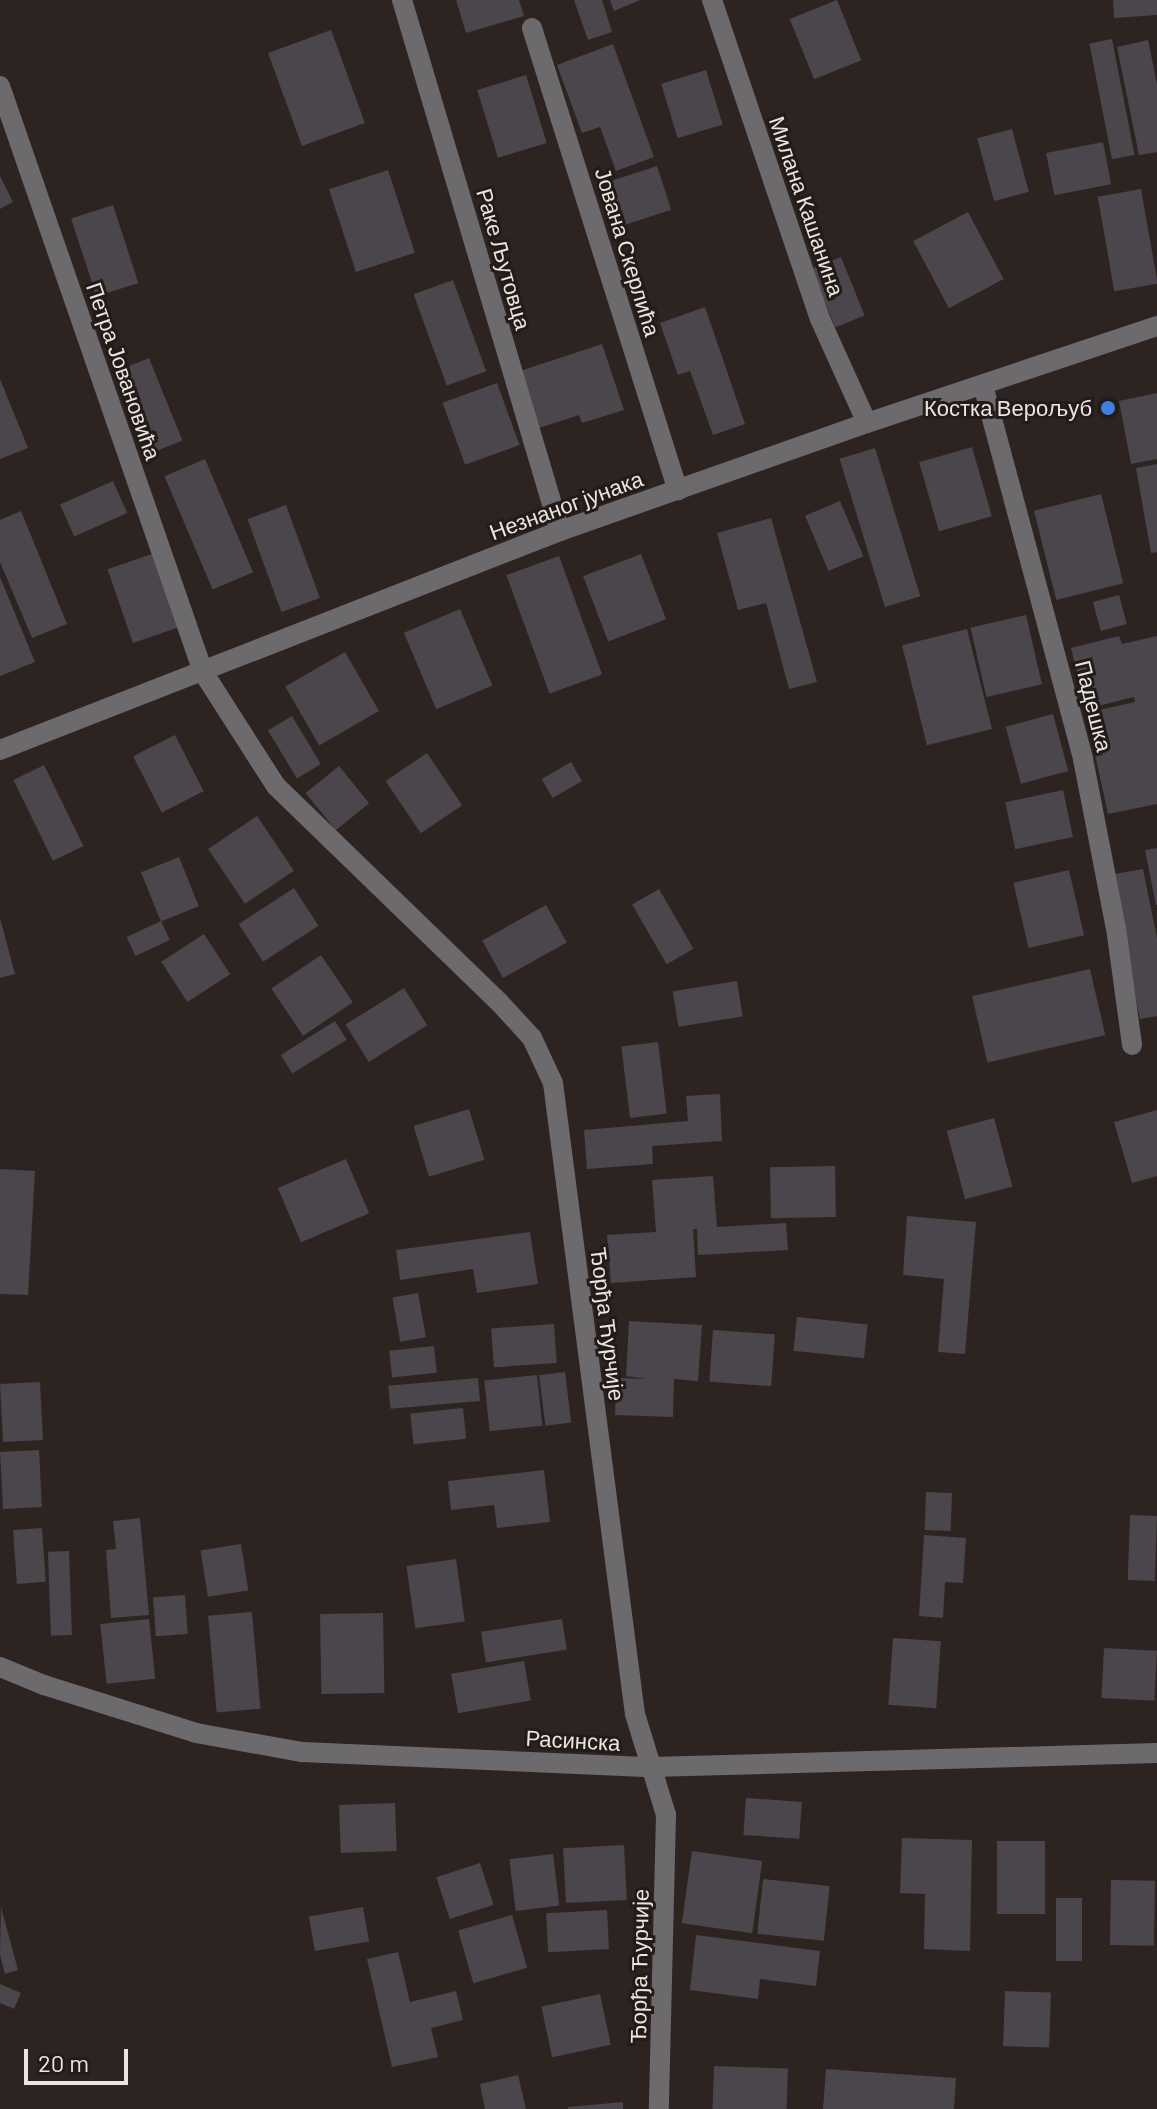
<!DOCTYPE html>
<meta charset="utf-8">
<style>
body{margin:0}
#map{position:relative;width:1157px;height:2109px;overflow:hidden;background:#2d2421;font-family:Barlow,sans-serif}
div>[style]{position:absolute}
.building>*{inset:0;background:#4b454c;transform-origin:0 0}
.minor>*{height:20px;margin:-10px;padding:0 10px;transform-origin:10px;border-radius:10px;background:#6d6a6e}
.dots>*{width:22px;height:22px;translate:-50% -50%;box-sizing:border-box;border:4px solid #231b18;border-radius:50%}
span{translate:-50% -50%;white-space:nowrap;text-align:center;line-height:1.15;-webkit-text-stroke:6px #231b18;paint-order:stroke}
.street-label{font-size:22px;color:#eae4e2}
.poi-label{font-size:22px;color:#eae4e2}
.right{translate:-100% -50%;text-align:right}
.scale{position:absolute;left:24px;top:2049px;width:104px;height:36px;box-sizing:border-box;border:4px solid #eae4e2;border-top:0;padding-left:10px;font-size:24px;line-height:28px;white-space:nowrap;color:#eae4e2;-webkit-text-stroke:6px #231b18;paint-order:stroke}
</style>
<div id="map">
<div class="building">
<div style="clip-path:polygon(456px 0,519px 0,524px 16px,466px 33px)"></div>
<div style="clip-path:polygon(574px 0,602px 0,612px 32px,588px 40px)"></div>
<div style="clip-path:polygon(610px 0,640px 0,614px 11px)"></div>
<div style="left:837px;top:0;width:65px;height:51px;rotate:68deg"></div>
<div style="clip-path:polygon(1113px 0,1157px 0,1157px 15px,1114px 18px)"></div>
<div style="left:331px;top:30px;width:99px;height:67px;rotate:70deg"></div>
<div style="left:1112px;top:39px;width:118px;height:23px;rotate:79deg"></div>
<div style="clip-path:polygon(1148px 40px,1157px 84px,1157px 152px,1139px 155px,1117px 47px)"></div>
<div style="clip-path:polygon(613px 44px,654px 157px,616px 171px,600px 127px,582px 133px,557px 65px)"></div>
<div style="left:706px;top:70px;width:57px;height:47px;rotate:73deg"></div>
<div style="left:526px;top:75px;width:71px;height:51px;rotate:73deg"></div>
<div style="left:1012px;top:129px;width:65px;height:36px;rotate:75deg"></div>
<div style="left:1103px;top:142px;width:43px;height:58px;rotate:79deg"></div>
<div style="left:657px;top:166px;width:46px;height:54px;rotate:72deg"></div>
<div style="left:388px;top:170px;width:87px;height:62px;rotate:72deg"></div>
<div style="clip-path:polygon(0 176px,13px 202px,0 209px)"></div>
<div style="left:1141px;top:189px;width:96px;height:44px;rotate:80deg"></div>
<div style="left:113px;top:205px;width:82px;height:44px;rotate:72deg"></div>
<div style="left:968px;top:212px;width:76px;height:62px;rotate:62deg"></div>
<div style="left:841px;top:257px;width:63px;height:32px;rotate:68deg"></div>
<div style="left:453px;top:280px;width:97px;height:42px;rotate:70deg"></div>
<div style="clip-path:polygon(705px 307px,745px 424px,713px 435px,690px 371px,678px 375px,660px 323px)"></div>
<div style="clip-path:polygon(602px 344px,624px 410px,582px 423px,579px 415px,536px 429px,517px 372px)"></div>
<div style="left:149px;top:358px;width:89px;height:38px;rotate:68deg"></div>
<div style="clip-path:polygon(0 379px,28px 448px,0 459px)"></div>
<div style="left:497px;top:383px;width:66px;height:58px;rotate:70deg"></div>
<div style="clip-path:polygon(1157px 393px,1157px 459px,1131px 464px,1119px 401px)"></div>
<div style="left:972px;top:447px;width:72px;height:55px;rotate:74deg"></div>
<div style="left:875px;top:448px;width:155px;height:37px;rotate:73deg"></div>
<div style="left:205px;top:459px;width:123px;height:44px;rotate:67deg"></div>
<div style="clip-path:polygon(1157px 464px,1157px 552px,1151px 553px,1136px 468px)"></div>
<div style="left:113px;top:481px;width:35px;height:58px;rotate:66deg"></div>
<div style="left:1101px;top:494px;width:92px;height:69px;rotate:76deg"></div>
<div style="left:840px;top:501px;width:60px;height:38px;rotate:67deg"></div>
<div style="left:286px;top:505px;width:99px;height:41px;rotate:70deg"></div>
<div style="clip-path:polygon(21px 511px,67px 624px,32px 638px,0 562px,0 520px)"></div>
<div style="clip-path:polygon(771px 518px,817px 682px,789px 689px,766px 603px,738px 610px,717px 533px)"></div>
<div style="left:152px;top:554px;width:78px;height:47px;rotate:71deg"></div>
<div style="left:641px;top:554px;width:70px;height:62px;rotate:69deg"></div>
<div style="left:559px;top:556px;width:126px;height:56px;rotate:70deg"></div>
<div style="clip-path:polygon(0 577px,35px 662px,0 676px)"></div>
<div style="left:1119px;top:595px;width:30px;height:27px;rotate:75deg"></div>
<div style="left:460px;top:609px;width:83px;height:61px;rotate:67deg"></div>
<div style="left:1026px;top:615px;width:71px;height:57px;rotate:77deg"></div>
<div style="left:967px;top:629px;width:103px;height:67px;rotate:76deg"></div>
<div style="clip-path:polygon(1119px 636px,1122px 644px,1157px 636px,1157px 804px,1108px 814px,1086px 713px,1135px 702px,1134px 697px,1086px 709px,1071px 648px)"></div>
<div style="left:345px;top:652px;width:68px;height:69px;rotate:60deg"></div>
<div style="left:1053px;top:714px;width:59px;height:49px;rotate:75deg"></div>
<div style="left:292px;top:716px;width:56px;height:28px;rotate:59deg"></div>
<div style="left:175px;top:735px;width:63px;height:47px;rotate:63deg"></div>
<div style="left:427px;top:753px;width:63px;height:50px;rotate:56deg"></div>
<div style="left:571px;top:762px;width:22px;height:34px;rotate:60deg"></div>
<div style="left:44px;top:765px;width:90px;height:34px;rotate:64deg"></div>
<div style="left:339px;top:766px;width:48px;height:43px;rotate:51deg"></div>
<div style="left:1063px;top:790px;width:48px;height:59px;rotate:78deg"></div>
<div style="left:257px;top:816px;width:66px;height:59px;rotate:56deg"></div>
<div style="clip-path:polygon(1157px 848px,1157px 905px,1156px 905px,1145px 850px)"></div>
<div style="left:179px;top:857px;width:53px;height:41px;rotate:68deg"></div>
<div style="clip-path:polygon(1143px 869px,1157px 938px,1157px 1016px,1140px 1019px,1109px 875px)"></div>
<div style="left:1069px;top:870px;width:67px;height:57px;rotate:77deg"></div>
<div style="left:294px;top:888px;width:45px;height:66px;rotate:57deg"></div>
<div style="left:659px;top:889px;width:69px;height:31px;rotate:60deg"></div>
<div style="left:546px;top:905px;width:43px;height:73px;rotate:61deg"></div>
<div style="clip-path:polygon(0 918px,15px 974px,0 978px)"></div>
<div style="left:161px;top:921px;width:21px;height:38px;rotate:65deg"></div>
<div style="left:204px;top:934px;width:48px;height:51px;rotate:57deg"></div>
<div style="left:321px;top:955px;width:57px;height:60px;rotate:56deg"></div>
<div style="left:1090px;top:969px;width:68px;height:121px;rotate:77deg"></div>
<div style="left:737px;top:981px;width:36px;height:65px;rotate:81deg"></div>
<div style="left:404px;top:988px;width:44px;height:69px;rotate:58deg"></div>
<div style="left:335px;top:1021px;width:22px;height:64px;rotate:58deg"></div>
<div style="left:658px;top:1042px;width:72px;height:37px;rotate:83deg"></div>
<div style="clip-path:polygon(720px 1094px,722px 1141px,652px 1146px,653px 1164px,587px 1169px,584px 1130px,688px 1121px,686px 1096px)"></div>
<div style="left:469px;top:1109px;width:53px;height:58px;rotate:73deg"></div>
<div style="clip-path:polygon(1157px 1110px,1157px 1176px,1132px 1183px,1114px 1122px)"></div>
<div style="left:994px;top:1118px;width:71px;height:49px;rotate:75deg"></div>
<div style="left:346px;top:1159px;width:59px;height:74px;rotate:67deg"></div>
<div style="left:835px;top:1166px;width:51px;height:65px;rotate:89deg"></div>
<div style="clip-path:polygon(0 1169px,35px 1171px,28px 1295px,0 1294px)"></div>
<div style="clip-path:polygon(713px 1176px,717px 1227px,786px 1223px,788px 1250px,698px 1255px,697px 1229px,693px 1229px,696px 1277px,611px 1283px,607px 1235px,656px 1232px,652px 1180px)"></div>
<div style="clip-path:polygon(907px 1216px,976px 1222px,965px 1354px,938px 1352px,944px 1279px,903px 1275px)"></div>
<div style="clip-path:polygon(530px 1232px,538px 1284px,477px 1293px,473px 1269px,400px 1280px,396px 1250px)"></div>
<div style="left:418px;top:1293px;width:45px;height:26px;rotate:80deg"></div>
<div style="left:797px;top:1317px;width:71px;height:34px;rotate:6deg"></div>
<div style="clip-path:polygon(629px 1321px,702px 1325px,698px 1381px,674px 1379px,673px 1417px,615px 1415px,616px 1378px,647px 1379px,626px 1376px)"></div>
<div style="left:554px;top:1324px;width:39px;height:63px;rotate:86deg"></div>
<div style="left:713px;top:1330px;width:62px;height:52px;rotate:4deg"></div>
<div style="left:434px;top:1346px;width:27px;height:45px;rotate:84deg"></div>
<div style="left:565px;top:1372px;width:51px;height:26px;rotate:83deg"></div>
<div style="left:537px;top:1375px;width:51px;height:53px;rotate:84deg"></div>
<div style="left:478px;top:1378px;width:23px;height:90px;rotate:85deg"></div>
<div style="left:40px;top:1382px;width:58px;height:40px;rotate:87deg"></div>
<div style="left:463px;top:1408px;width:31px;height:53px;rotate:84deg"></div>
<div style="left:39px;top:1450px;width:57px;height:39px;rotate:87deg"></div>
<div style="clip-path:polygon(544px 1470px,550px 1522px,497px 1528px,494px 1505px,451px 1510px,448px 1481px)"></div>
<div style="left:926px;top:1492px;width:26px;height:38px;rotate:2deg"></div>
<div style="left:1130px;top:1515px;width:27px;height:65px;rotate:2deg"></div>
<div style="clip-path:polygon(140px 1518px,149px 1615px,111px 1618px,106px 1550px,116px 1549px,113px 1521px)"></div>
<div style="left:42px;top:1528px;width:54px;height:29px;rotate:86deg"></div>
<div style="clip-path:polygon(924px 1535px,966px 1538px,963px 1583px,945px 1582px,943px 1618px,919px 1616px)"></div>
<div style="left:241px;top:1544px;width:47px;height:41px;rotate:81deg"></div>
<div style="left:69px;top:1551px;width:84px;height:21px;rotate:88deg"></div>
<div style="left:456px;top:1559px;width:63px;height:50px;rotate:82deg"></div>
<div style="left:185px;top:1595px;width:39px;height:32px;rotate:86deg"></div>
<div style="left:252px;top:1612px;width:97px;height:44px;rotate:85deg"></div>
<div style="left:383px;top:1613px;width:80px;height:63px;rotate:89deg"></div>
<div style="left:149px;top:1619px;width:60px;height:49px;rotate:84deg"></div>
<div style="left:562px;top:1619px;width:31px;height:82px;rotate:81deg"></div>
<div style="left:893px;top:1638px;width:48px;height:67px;rotate:4deg"></div>
<div style="left:1104px;top:1648px;width:53px;height:50px;rotate:3deg"></div>
<div style="left:524px;top:1661px;width:40px;height:74px;rotate:80deg"></div>
<div style="left:746px;top:1798px;width:56px;height:37px;rotate:4deg"></div>
<div style="left:395px;top:1803px;width:48px;height:56px;rotate:88deg"></div>
<div style="clip-path:polygon(902px 1838px,972px 1840px,970px 1951px,924px 1949px,925px 1894px,900px 1893px)"></div>
<div style="left:997px;top:1841px;width:48px;height:73px"></div>
<div style="left:624px;top:1845px;width:55px;height:61px;rotate:87deg"></div>
<div style="left:692px;top:1851px;width:71px;height:73px;rotate:8deg"></div>
<div style="left:553px;top:1854px;width:52px;height:44px;rotate:83deg"></div>
<div style="left:480px;top:1863px;width:44px;height:46px;rotate:72deg"></div>
<div style="left:763px;top:1879px;width:67px;height:55px;rotate:6deg"></div>
<div style="left:1111px;top:1880px;width:44px;height:65px;rotate:1deg"></div>
<div style="left:1056px;top:1898px;width:26px;height:63px"></div>
<div style="clip-path:polygon(1px 1907px,18px 1970px,5px 1974px,0 1955px)"></div>
<div style="left:363px;top:1907px;width:35px;height:55px;rotate:80deg"></div>
<div style="left:607px;top:1910px;width:39px;height:61px;rotate:87deg"></div>
<div style="left:512px;top:1915px;width:55px;height:56px;rotate:74deg"></div>
<div style="clip-path:polygon(696px 1935px,820px 1951px,816px 1986px,760px 1979px,758px 1999px,690px 1990px)"></div>
<div style="clip-path:polygon(398px 1952px,410px 2002px,456px 1991px,463px 2020px,431px 2028px,438px 2057px,392px 2067px,367px 1959px)"></div>
<div style="clip-path:polygon(0 1984px,21px 1993px,14px 2009px,0 2003px)"></div>
<div style="left:1005px;top:1991px;width:46px;height:55px;rotate:2deg"></div>
<div style="left:600px;top:1994px;width:52px;height:60px;rotate:78deg"></div>
<div style="left:714px;top:2066px;width:74px;height:43px;rotate:2deg"></div>
<div style="clip-path:polygon(826px 2069px,956px 2078px,954px 2109px,823px 2109px)"></div>
<div style="clip-path:polygon(518px 2075px,526px 2109px,485px 2109px,480px 2084px)"></div>
<div style="clip-path:polygon(623px 2102px,623px 2109px,568px 2109px,568px 2107px)"></div>
</div>
<div class="minor">
<div style="left:402px;top:0;width:554px;rotate:73.43deg"></div>
<div style="left:712px;top:0;width:337px;rotate:71.3deg"></div>
<div style="left:820px;top:319px;width:114px;rotate:65.7deg"></div>
<div style="left:532px;top:28px;width:485px;rotate:72.5deg"></div>
<div style="left:0;top:86px;width:620px;rotate:70.89deg"></div>
<div style="left:203px;top:672px;width:135px;rotate:57.4deg"></div>
<div style="left:276px;top:786px;width:310px;rotate:44.1deg"></div>
<div style="left:499px;top:1002px;width:49px;rotate:47.5deg"></div>
<div style="left:532px;top:1038px;width:50px;rotate:65deg"></div>
<div style="left:553px;top:1083px;width:636px;rotate:82.6deg"></div>
<div style="left:635px;top:1714px;width:106px;rotate:72.9deg"></div>
<div style="left:666px;top:1815px;width:294px;rotate:91.4deg"></div>
<div style="left:983px;top:385px;width:387px;rotate:75deg"></div>
<div style="left:1083px;top:759px;width:172px;rotate:79deg"></div>
<div style="left:1116px;top:928px;width:118px;rotate:82.2deg"></div>
<div style="left:0;top:750px;width:601px;rotate:-21.36deg"></div>
<div style="left:560px;top:531px;width:325px;rotate:-19.4deg"></div>
<div style="left:867px;top:423px;width:306px;rotate:-18.5deg"></div>
<div style="left:0;top:1667px;width:48px;rotate:22.2deg"></div>
<div style="left:44px;top:1685px;width:159px;rotate:17.5deg"></div>
<div style="left:196px;top:1733px;width:108px;rotate:10.2deg"></div>
<div style="left:302px;top:1752px;width:349px;rotate:2.5deg"></div>
<div style="left:651px;top:1767px;width:506px;rotate:-1.58deg"></div>
</div>
<div class="dots">
<div style="left:1108px;top:408px;background:#3f7fe0"></div>
</div>
<div class="street-label">
<span style="left:807px;top:206px;rotate:71deg">Милана Кашанина</span>
<span style="left:628px;top:252px;rotate:73deg">Јована Скерлића</span>
<span style="left:504px;top:259px;rotate:74deg">Раке Љутовца</span>
<span style="left:124px;top:371px;rotate:71deg">Петра Јовановића</span>
<span style="left:566px;top:505px;rotate:-20deg">Незнаног јунака</span>
<span style="left:1094px;top:706px;rotate:76deg">Падешка</span>
<span style="left:608px;top:1324px;rotate:83deg">Ђорђа Ћурчије</span>
<span style="left:573px;top:1740px;rotate:3deg">Расинска</span>
<span style="left:639px;top:1966px;rotate:-89deg">Ђорђа Ћурчије</span>
</div>
<div class="poi-label">
<span class="right" style="left:1092px;top:408px">Костка Верољуб</span>
</div>
<div class="scale">20 m</div>
</div>
